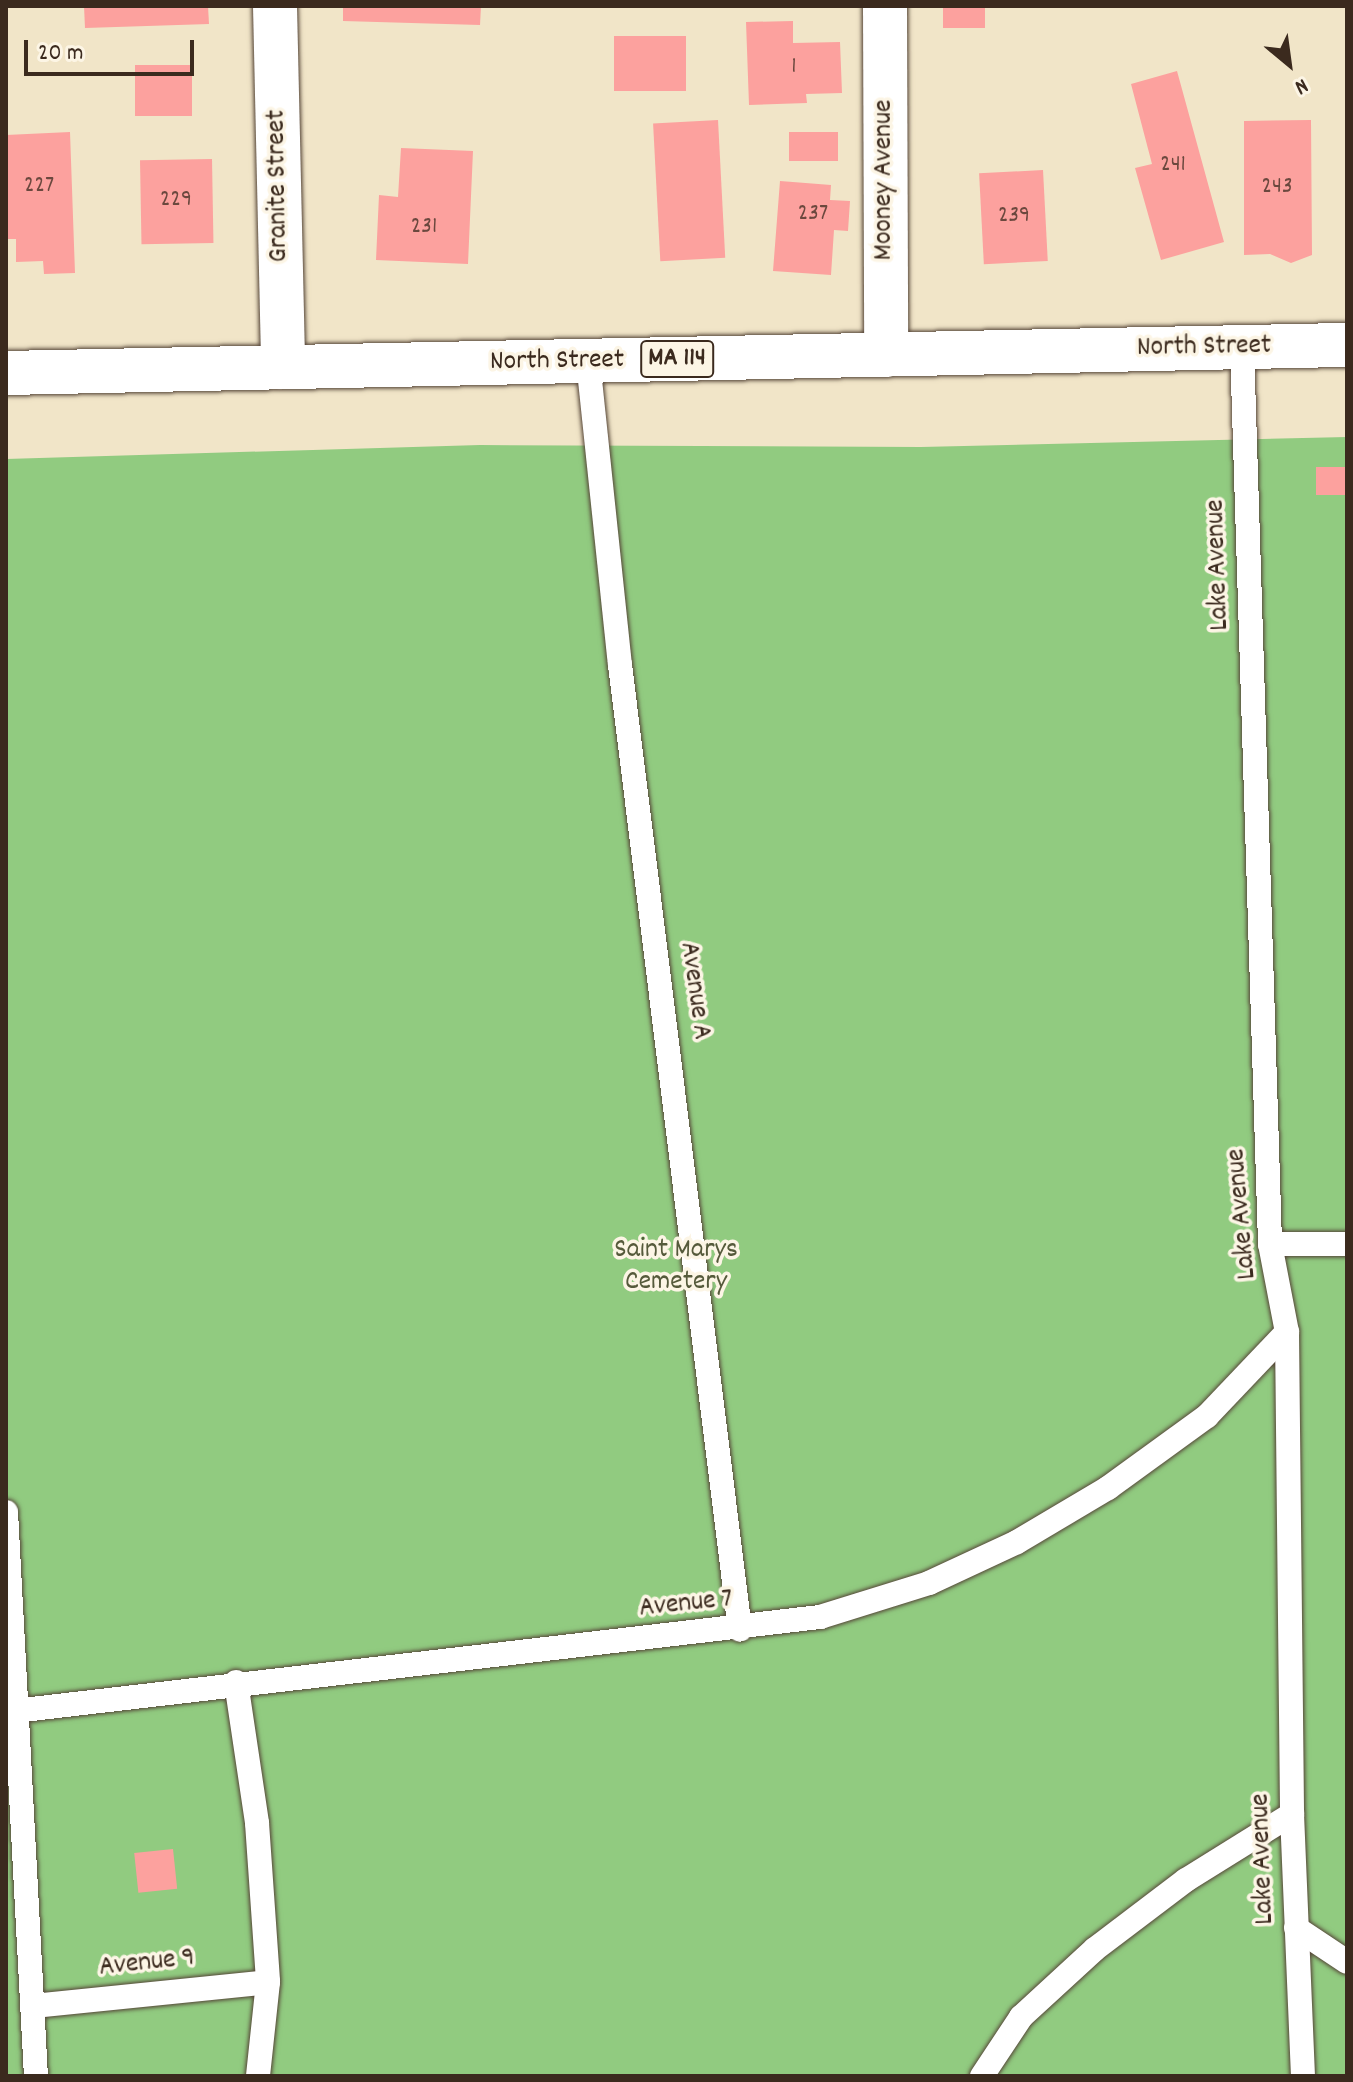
<!DOCTYPE html>
<style>
body{margin:0}
#map{position:relative;width:1353px;height:2082px;overflow:hidden;background:#f1e5c8;font-family:Dekko,sans-serif}
div>[style]{position:absolute}
.green>*{inset:0;background:#91cb80}
.building>*{inset:0;background:#fca19e;transform-origin:0 0}
.roads{filter:drop-shadow(0 0 2px #564638) drop-shadow(0 0 2px #564638)}
.lane>*{height:24px;margin:-12px;padding:0 12px;transform-origin:12px;border-radius:12px;background:#fff}
.street>*{height:44px;margin:-22px;padding:0 22px;transform-origin:22px;border-radius:22px;background:#fff}
.highway>*{height:44px;margin:-22px;padding:0 22px;transform-origin:22px;border-radius:22px;background:#fff}
span{translate:-50% -50%;white-space:nowrap;text-align:center;line-height:1.15;-webkit-text-stroke:7px #fcf5e5;paint-order:stroke}
.number-label{font-size:24px;color:#6b483e}
.number-label span{-webkit-text-stroke-width:0}
.shield-label span{padding:2px 6px;background:#fcf5e5;border:2px solid;border-radius:6px;-webkit-text-stroke-width:0}
.shield-label{font-size:26px;color:#3b2a1e;font-weight:700}
.street-label{font-size:28px;color:#3b2a1e}
.park-label{font-size:28px;color:#555a3b}
.frame{position:absolute;inset:0;border:8px solid #3b2a1e;pointer-events:none}
.north{position:absolute;left:1249px;top:24px;width:80px;height:80px;-webkit-text-stroke:6px #fcf5e5;paint-order:stroke;rotate:151deg;font-size:22px;font-weight:700;line-height:32px;text-align:center;color:#3b2a1e}
.north::after{content:'';display:block;margin:auto;width:28px;height:36px;background:#3b2a1e;clip-path:polygon(50% 0,100% 100%,50% 72%,0 100%)}
.scale{position:absolute;left:24px;top:40px;width:170px;height:36px;box-sizing:border-box;border:4px solid #3b2a1e;border-top:0;padding-left:10px;font-size:24px;line-height:28px;white-space:nowrap;color:#3b2a1e;-webkit-text-stroke:6px #fcf5e5;paint-order:stroke}
</style>
<div id="map">
<div class="green">
<div style="clip-path:polygon(1347px 437px,1347px 2076px,6px 2076px,6px 459px,480px 445px,921px 447px)"></div>
</div>
<div class="building">
<div style="clip-path:polygon(84px 6px,208px 6px,209px 24px,85px 28px)"></div>
<div style="clip-path:polygon(343px 6px,481px 6px,480px 25px,343px 21px)"></div>
<div style="left:943px;top:6px;width:42px;height:22px"></div>
<div style="clip-path:polygon(793px 21px,793px 43px,840px 42px,842px 93px,806px 94px,807px 103px,749px 105px,746px 22px)"></div>
<div style="left:614px;top:36px;width:72px;height:55px"></div>
<div style="left:135px;top:65px;width:57px;height:51px"></div>
<div style="clip-path:polygon(1177px 71px,1224px 242px,1161px 260px,1135px 168px,1152px 164px,1131px 84px)"></div>
<div style="left:718px;top:120px;width:138px;height:65px;rotate:87deg"></div>
<div style="clip-path:polygon(1311px 120px,1312px 255px,1291px 263px,1270px 254px,1244px 255px,1244px 121px)"></div>
<div style="clip-path:polygon(70px 132px,75px 273px,44px 274px,43px 261px,16px 262px,16px 239px,6px 239px,6px 135px)"></div>
<div style="left:838px;top:132px;width:29px;height:49px;rotate:90deg"></div>
<div style="clip-path:polygon(401px 148px,473px 151px,468px 264px,376px 260px,379px 195px,398px 197px)"></div>
<div style="left:212px;top:159px;width:84px;height:72px;rotate:89deg"></div>
<div style="left:1043px;top:170px;width:91px;height:64px;rotate:87deg"></div>
<div style="clip-path:polygon(780px 181px,831px 185px,830px 200px,850px 201px,848px 231px,834px 230px,831px 275px,773px 271px)"></div>
<div style="left:1316px;top:467px;width:31px;height:28px"></div>
<div style="left:173px;top:1849px;width:40px;height:39px;rotate:84deg"></div>
</div>
<div class="roads">
<div class="lane">
<div style="left:1242px;top:347px;width:897px;rotate:88.21deg"></div>
<div style="left:1270px;top:1244px;width:90px;rotate:79.1deg"></div>
<div style="left:1287px;top:1332px;width:482px;rotate:89.4deg"></div>
<div style="left:1292px;top:1814px;width:262px;rotate:87.6deg"></div>
<div style="left:588px;top:361px;width:306px;rotate:84deg"></div>
<div style="left:620px;top:665px;width:972px;rotate:82.91deg"></div>
<div style="left:1270px;top:1244px;width:77px"></div>
<div style="left:6px;top:1512px;width:565px;rotate:86.96deg"></div>
<div style="left:236px;top:1682px;width:143px;rotate:81.5deg"></div>
<div style="left:257px;top:1823px;width:159px;rotate:86deg"></div>
<div style="left:268px;top:1982px;width:95px;rotate:96.1deg"></div>
<div style="left:6px;top:1712px;width:820px;rotate:-6.66deg"></div>
<div style="left:820px;top:1617px;width:114px;rotate:-17.3deg"></div>
<div style="left:929px;top:1583px;width:97px;rotate:-25deg"></div>
<div style="left:1017px;top:1542px;width:106px;rotate:-30.7deg"></div>
<div style="left:1108px;top:1488px;width:122px;rotate:-36deg"></div>
<div style="left:1207px;top:1416px;width:116px;rotate:-46.4deg"></div>
<div style="left:1296px;top:1928px;width:61px;rotate:33.7deg"></div>
<div style="left:33px;top:2006px;width:236px;rotate:-5.8deg"></div>
<div style="left:982px;top:2076px;width:71px;rotate:-56.5deg"></div>
<div style="left:1021px;top:2017px;width:100px;rotate:-42.6deg"></div>
<div style="left:1095px;top:1949px;width:114px;rotate:-37.2deg"></div>
<div style="left:1186px;top:1880px;width:125px;rotate:-31.9deg"></div>
</div>
<div class="street">
<div style="left:275px;top:6px;width:361px;rotate:88.7deg"></div>
<div style="left:885px;top:6px;width:349px;rotate:89.8deg"></div>
</div>
<div class="highway">
<div style="left:6px;top:373px;width:1341px;rotate:-1.2deg"></div>
</div>
</div>
<div class="number-label">
<span style="left:794px;top:68px">1</span>
<span style="left:1173px;top:166px">241</span>
<span style="left:39px;top:187px">227</span>
<span style="left:1277px;top:188px">243</span>
<span style="left:176px;top:201px">229</span>
<span style="left:813px;top:215px">237</span>
<span style="left:1014px;top:217px">239</span>
<span style="left:424px;top:228px">231</span>
</div>
<div class="shield-label">
<span style="left:677px;top:359px">MA 114</span>
</div>
<div class="street-label">
<span style="left:885px;top:180px;rotate:-90deg">Mooney Avenue</span>
<span style="left:279px;top:186px;rotate:-91deg">Granite Street</span>
<span style="left:1204px;top:348px;rotate:-1deg">North Street</span>
<span style="left:557px;top:362px;rotate:-1deg">North Street</span>
<span style="left:1219px;top:565px;rotate:-92deg">Lake Avenue</span>
<span style="left:694px;top:991px;rotate:82deg">Avenue A</span>
<span style="left:1243px;top:1214px;rotate:-95deg">Lake Avenue</span>
<span style="left:686px;top:1605px;rotate:-6deg">Avenue 7</span>
<span style="left:1264px;top:1859px;rotate:-92deg">Lake Avenue</span>
<span style="left:147px;top:1964px;rotate:-6deg">Avenue 9</span>
</div>
<div class="park-label">
<span style="left:676px;top:1267px">Saint Marys<br>Cemetery</span>
</div>
<div class="frame"></div>
<div class="north">N</div>
<div class="scale">20 m</div>
</div>
